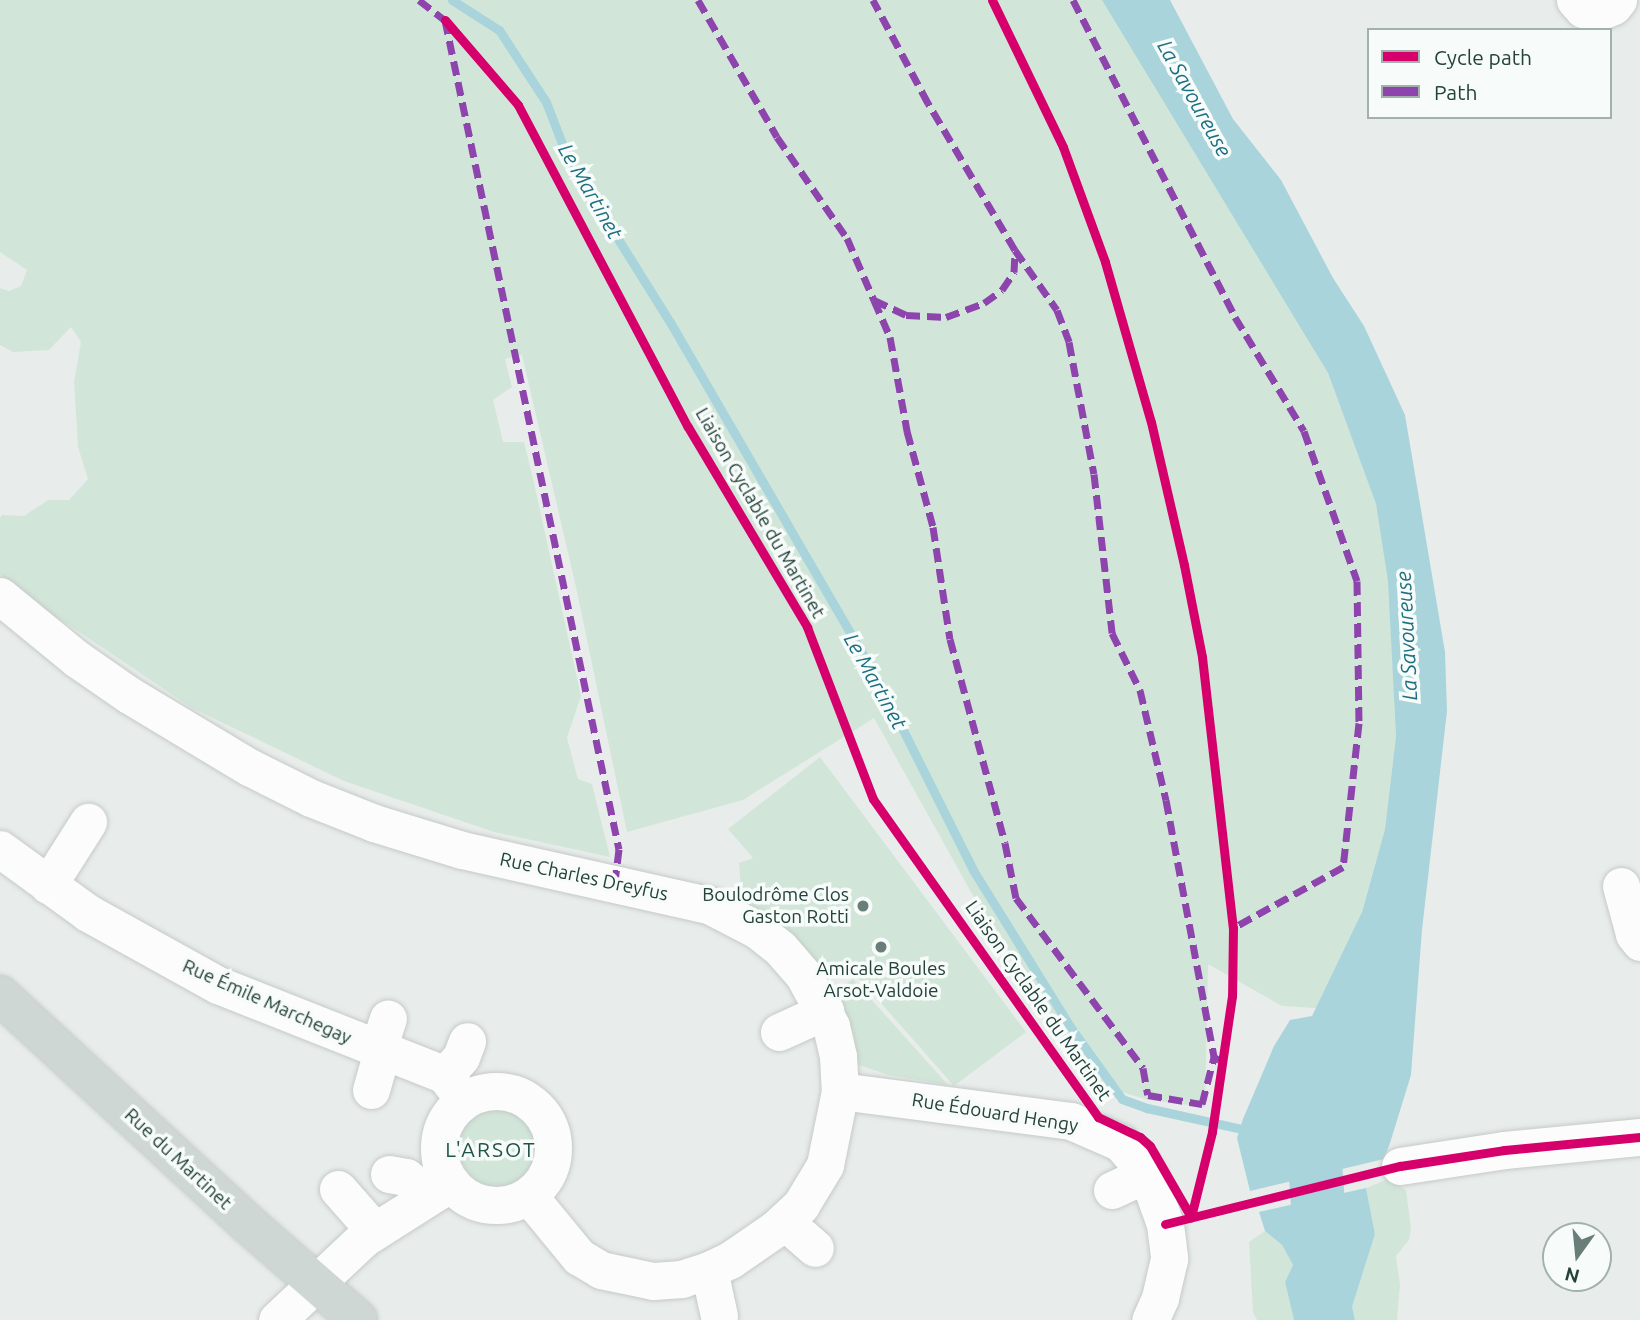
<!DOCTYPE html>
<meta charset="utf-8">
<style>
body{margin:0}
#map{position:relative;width:1640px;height:1320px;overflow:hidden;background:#e8edeb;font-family:Ubuntu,sans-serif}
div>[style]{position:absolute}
.green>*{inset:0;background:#d1e6d8}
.round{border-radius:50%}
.water>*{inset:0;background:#a9d4db}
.stream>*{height:9px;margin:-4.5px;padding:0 4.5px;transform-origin:4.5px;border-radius:4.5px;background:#a9d4db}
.river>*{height:54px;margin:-27px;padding:0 27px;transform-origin:27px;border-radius:27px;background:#a9d4db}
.roads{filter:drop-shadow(0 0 2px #c5cac8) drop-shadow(0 0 2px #c5cac8)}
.minor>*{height:37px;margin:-18.5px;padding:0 18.5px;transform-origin:18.5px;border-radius:18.5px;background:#fcfcfc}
.minor>.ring{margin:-18.5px;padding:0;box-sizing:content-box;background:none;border:37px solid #fcfcfc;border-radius:50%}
.major>*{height:38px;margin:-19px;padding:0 19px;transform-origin:19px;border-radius:19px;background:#cfd7d5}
.quiet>*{height:7px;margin-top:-3.5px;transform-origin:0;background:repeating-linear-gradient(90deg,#8e44ad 0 14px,transparent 0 21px)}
.cycleway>*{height:9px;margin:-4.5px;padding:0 4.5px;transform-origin:4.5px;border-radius:4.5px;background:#d6006c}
.dots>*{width:19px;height:19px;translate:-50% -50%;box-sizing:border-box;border:4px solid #f7fbf9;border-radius:50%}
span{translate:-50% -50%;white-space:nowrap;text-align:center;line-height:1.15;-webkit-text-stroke:7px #f7fbf9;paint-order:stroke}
.street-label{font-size:19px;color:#24423a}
.poi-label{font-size:19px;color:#24423a}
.right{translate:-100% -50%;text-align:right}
.water-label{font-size:21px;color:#1c6f80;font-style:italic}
.neighbourhood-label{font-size:21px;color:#1f5548;letter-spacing:2px}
.legend{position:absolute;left:1367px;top:28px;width:245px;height:91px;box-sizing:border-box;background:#f7fbf9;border:2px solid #a3b1ad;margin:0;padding:9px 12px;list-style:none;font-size:21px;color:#24423a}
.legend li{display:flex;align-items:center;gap:14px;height:35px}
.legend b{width:35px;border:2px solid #a3b1ad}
.north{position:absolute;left:1542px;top:1222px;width:70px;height:70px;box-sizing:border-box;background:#f7fbf9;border:2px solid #a3b1ad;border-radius:50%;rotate:195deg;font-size:19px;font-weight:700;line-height:28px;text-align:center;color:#24423a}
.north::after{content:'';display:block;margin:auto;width:24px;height:32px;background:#697e78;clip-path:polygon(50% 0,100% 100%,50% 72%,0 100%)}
</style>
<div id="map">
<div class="green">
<div style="clip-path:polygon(0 0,1110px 0,1328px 373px,1376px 504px,1389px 581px,1396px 736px,1385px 829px,1362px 911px,1354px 985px,1315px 1008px,1282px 1006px,1208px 964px,1205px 1107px,1149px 1100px,1094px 1084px,971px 892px,874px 718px,743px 800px,627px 832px,576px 587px,522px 355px,505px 359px,512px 387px,493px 400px,503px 442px,524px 442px,534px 483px,581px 696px,567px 738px,578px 779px,592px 784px,610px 857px,494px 832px,344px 781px,192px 708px,66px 623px,33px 605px,0 574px,0 518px,2px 515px,24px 516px,48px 500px,69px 500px,88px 479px,78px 447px,74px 382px,81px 342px,71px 327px,49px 350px,13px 352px,0 345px,0 288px,9px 291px,21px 286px,27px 270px,0 252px)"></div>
<div style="clip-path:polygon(820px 757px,1026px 1032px,954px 1086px,843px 960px,828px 970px,757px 912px,741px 888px,739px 863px,753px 858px,728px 829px)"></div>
<div style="clip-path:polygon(853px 979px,948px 1085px,888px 1075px,859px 1065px,855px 1057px,854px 1034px,833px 992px)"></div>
<div class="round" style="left:459px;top:1107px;width:80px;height:80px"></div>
<div style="clip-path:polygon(1388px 1179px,1406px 1190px,1411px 1228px,1409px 1240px,1396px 1256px,1400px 1285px,1397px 1320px,1355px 1320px,1352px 1307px,1375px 1234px,1366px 1188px)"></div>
<div style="clip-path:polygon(1265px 1231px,1282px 1245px,1293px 1265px,1285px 1282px,1294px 1320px,1257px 1320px,1253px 1312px,1249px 1242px)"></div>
</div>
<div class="water">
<div style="clip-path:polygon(1102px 0,1170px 0,1233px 119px,1281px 180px,1333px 278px,1364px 326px,1405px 415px,1445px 652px,1447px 711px,1422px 930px,1411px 1075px,1390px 1143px,1384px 1159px,1250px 1191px,1237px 1138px,1243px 1119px,1274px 1046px,1290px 1020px,1312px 1016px,1362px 912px,1385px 829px,1396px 736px,1388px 581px,1376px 504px,1328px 373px)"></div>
<div style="clip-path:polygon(1366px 1188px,1375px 1234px,1352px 1307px,1355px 1320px,1294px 1320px,1285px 1282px,1293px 1265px,1282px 1245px,1265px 1231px,1259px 1212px)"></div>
</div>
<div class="stream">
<div style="left:452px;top:0;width:56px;rotate:32.6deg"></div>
<div style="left:499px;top:30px;width:86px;rotate:56.9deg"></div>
<div style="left:546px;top:102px;width:61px;rotate:68.9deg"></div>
<div style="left:568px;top:159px;width:192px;rotate:58deg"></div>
<div style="left:670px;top:322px;width:423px;rotate:59.9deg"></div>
<div style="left:882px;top:688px;width:203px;rotate:63.4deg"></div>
<div style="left:973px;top:870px;width:182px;rotate:58.2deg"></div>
<div style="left:1069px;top:1025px;width:69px;rotate:54.5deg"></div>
<div style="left:1109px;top:1081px;width:22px;rotate:54deg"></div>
<div style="left:1122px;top:1099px;width:27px;rotate:20deg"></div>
<div style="left:1147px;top:1108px;width:107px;rotate:12.5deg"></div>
</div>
<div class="river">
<div style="left:1326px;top:1320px;width:173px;rotate:-94deg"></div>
<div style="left:1314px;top:1147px;width:46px;rotate:-62.9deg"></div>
</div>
<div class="roads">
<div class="minor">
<div style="left:1575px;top:0;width:12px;rotate:48deg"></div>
<div style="left:1583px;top:9px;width:16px;rotate:11deg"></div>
<div style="left:1599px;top:12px;width:15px;rotate:-23deg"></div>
<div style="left:1613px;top:6px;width:8px;rotate:-50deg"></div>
<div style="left:0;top:596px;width:99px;rotate:39.3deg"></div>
<div style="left:77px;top:659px;width:63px;rotate:34.7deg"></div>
<div style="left:129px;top:695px;width:140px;rotate:31deg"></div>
<div style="left:249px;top:767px;width:69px;rotate:26.6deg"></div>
<div style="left:311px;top:798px;width:68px;rotate:21.6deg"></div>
<div style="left:374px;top:823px;width:92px;rotate:17.1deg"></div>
<div style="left:462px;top:850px;width:253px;rotate:12.6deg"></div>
<div style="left:709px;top:905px;width:54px;rotate:27.5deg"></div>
<div style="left:757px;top:930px;width:29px;rotate:38deg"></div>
<div style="left:780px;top:948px;width:37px;rotate:49deg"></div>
<div style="left:804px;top:976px;width:57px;rotate:61.6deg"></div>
<div style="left:831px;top:1026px;width:31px;rotate:77deg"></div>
<div style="left:838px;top:1056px;width:35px;rotate:87deg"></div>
<div style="left:840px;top:1091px;width:76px;rotate:101.5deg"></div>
<div style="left:825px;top:1165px;width:47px;rotate:121deg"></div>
<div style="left:801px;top:1205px;width:35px;rotate:137deg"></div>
<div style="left:775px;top:1229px;width:55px;rotate:145.4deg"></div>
<div style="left:730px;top:1260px;width:23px;rotate:155deg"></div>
<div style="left:709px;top:1270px;width:28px;rotate:162deg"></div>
<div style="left:682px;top:1279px;width:29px;rotate:176deg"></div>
<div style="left:653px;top:1281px;width:53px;rotate:-168.1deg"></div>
<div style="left:601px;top:1270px;width:26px;rotate:-149deg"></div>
<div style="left:579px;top:1257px;width:80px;rotate:-129.4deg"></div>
<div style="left:0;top:849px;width:109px;rotate:36deg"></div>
<div style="left:88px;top:913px;width:149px;rotate:29deg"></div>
<div style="left:218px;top:985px;width:244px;rotate:21.6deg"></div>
<div style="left:445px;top:1075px;width:31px;rotate:53deg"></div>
<div style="left:48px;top:885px;width:75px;rotate:-57.6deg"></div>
<div style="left:1621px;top:886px;width:50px;rotate:74.8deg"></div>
<div style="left:1634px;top:934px;width:10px;rotate:53deg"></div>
<div style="left:779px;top:1032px;width:51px;rotate:-24.5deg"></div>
<div style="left:378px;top:1049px;width:32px;rotate:-72deg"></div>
<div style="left:445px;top:1075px;width:24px;rotate:-48deg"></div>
<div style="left:461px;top:1057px;width:17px;rotate:-69deg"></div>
<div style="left:371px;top:1090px;width:41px;rotate:-74.2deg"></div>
<div style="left:840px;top:1091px;width:233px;rotate:7.4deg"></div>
<div style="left:1071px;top:1121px;width:55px;rotate:23.7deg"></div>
<div style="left:1121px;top:1143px;width:40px;rotate:50deg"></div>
<div style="left:1147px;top:1174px;width:53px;rotate:70.2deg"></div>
<div style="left:1165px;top:1224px;width:35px;rotate:83deg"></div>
<div style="left:1169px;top:1259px;width:40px;rotate:103deg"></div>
<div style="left:1160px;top:1298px;width:24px;rotate:114deg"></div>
<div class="ring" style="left:439px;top:1091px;width:77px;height:77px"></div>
<div style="left:1400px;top:1166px;width:105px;rotate:-8.7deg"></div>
<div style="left:1504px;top:1150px;width:137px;rotate:-5.5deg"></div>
<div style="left:389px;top:1174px;width:17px;rotate:10deg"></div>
<div style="left:406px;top:1177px;width:28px;rotate:39deg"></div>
<div style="left:338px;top:1189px;width:55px;rotate:48.7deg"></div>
<div style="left:1112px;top:1190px;width:38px;rotate:-25deg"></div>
<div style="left:784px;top:1221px;width:41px;rotate:41.1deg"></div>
<div style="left:709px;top:1270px;width:47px;rotate:77.7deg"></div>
<div style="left:277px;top:1320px;width:120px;rotate:-43.3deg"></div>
<div style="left:364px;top:1238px;width:103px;rotate:-32.3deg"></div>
</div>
<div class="major">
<div style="left:0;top:995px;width:336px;rotate:42.7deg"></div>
<div style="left:247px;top:1223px;width:147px;rotate:41.1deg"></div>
</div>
</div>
<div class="quiet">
<div style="left:419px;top:0;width:33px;rotate:38deg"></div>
<div style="left:445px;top:20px;width:847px;rotate:78.15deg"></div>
<div style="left:619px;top:849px;width:35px;rotate:97deg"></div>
<div style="left:698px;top:0;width:158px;rotate:60deg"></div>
<div style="left:777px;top:137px;width:123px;rotate:55.3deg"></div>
<div style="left:847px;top:238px;width:68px;rotate:66.5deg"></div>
<div style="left:874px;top:300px;width:35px;rotate:25deg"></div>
<div style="left:906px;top:315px;width:40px;rotate:2.9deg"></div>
<div style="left:946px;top:317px;width:40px;rotate:-20.2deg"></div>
<div style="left:984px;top:303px;width:22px;rotate:-36deg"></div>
<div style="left:1002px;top:290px;width:22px;rotate:-56deg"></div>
<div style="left:1014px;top:272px;width:22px;rotate:-87deg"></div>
<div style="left:1015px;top:250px;width:171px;rotate:-120.6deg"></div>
<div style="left:928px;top:103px;width:117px;rotate:-118.1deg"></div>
<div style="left:1073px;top:0;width:356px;rotate:62.9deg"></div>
<div style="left:1235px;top:317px;width:133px;rotate:58.8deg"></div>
<div style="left:1304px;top:431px;width:159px;rotate:70.5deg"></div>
<div style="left:1357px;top:581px;width:142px;rotate:89.2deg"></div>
<div style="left:1359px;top:723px;width:145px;rotate:96.3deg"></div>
<div style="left:1343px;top:867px;width:126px;rotate:151deg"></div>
<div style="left:1015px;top:250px;width:73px;rotate:55deg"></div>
<div style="left:1057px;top:310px;width:34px;rotate:69deg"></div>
<div style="left:1069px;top:342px;width:134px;rotate:79.3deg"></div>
<div style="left:1094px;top:474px;width:160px;rotate:83.5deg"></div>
<div style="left:1112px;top:633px;width:64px;rotate:63.8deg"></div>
<div style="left:1140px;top:690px;width:113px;rotate:76.7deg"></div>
<div style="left:1166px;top:800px;width:261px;rotate:79.4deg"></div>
<div style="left:1214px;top:1057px;width:6px;rotate:31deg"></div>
<div style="left:874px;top:300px;width:40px;rotate:66.6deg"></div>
<div style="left:890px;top:337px;width:96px;rotate:79.7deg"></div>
<div style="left:907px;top:431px;width:99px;rotate:74.8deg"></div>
<div style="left:933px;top:527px;width:113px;rotate:81.4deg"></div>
<div style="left:950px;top:639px;width:211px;rotate:74.9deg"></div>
<div style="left:1005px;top:843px;width:56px;rotate:78.7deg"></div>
<div style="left:1016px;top:898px;width:212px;rotate:53.2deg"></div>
<div style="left:1143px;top:1068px;width:27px;rotate:80deg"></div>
<div style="left:1148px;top:1095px;width:55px;rotate:9.5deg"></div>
<div style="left:1202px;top:1104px;width:49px;rotate:-75.7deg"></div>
</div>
<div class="cycleway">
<div style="left:992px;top:0;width:163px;rotate:64.2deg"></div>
<div style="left:1063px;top:147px;width:122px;rotate:69.9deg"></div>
<div style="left:1105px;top:262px;width:166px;rotate:74deg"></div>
<div style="left:1151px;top:422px;width:147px;rotate:77deg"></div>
<div style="left:1184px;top:565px;width:94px;rotate:78.9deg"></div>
<div style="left:1202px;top:657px;width:273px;rotate:83.5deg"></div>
<div style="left:1233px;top:928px;width:68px;rotate:90.8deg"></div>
<div style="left:1232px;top:996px;width:137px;rotate:98.4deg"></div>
<div style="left:1212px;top:1132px;width:88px;rotate:103.9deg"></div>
<div style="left:445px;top:20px;width:112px;rotate:49.3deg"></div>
<div style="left:518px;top:105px;width:364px;rotate:62.2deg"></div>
<div style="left:688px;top:427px;width:233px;rotate:59.2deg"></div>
<div style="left:807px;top:627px;width:184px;rotate:69deg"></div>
<div style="left:873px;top:799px;width:390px;rotate:54.7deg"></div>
<div style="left:1098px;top:1117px;width:47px;rotate:25.5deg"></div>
<div style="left:1140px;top:1137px;width:13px;rotate:42deg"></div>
<div style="left:1150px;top:1146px;width:82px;rotate:60deg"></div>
<div style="left:1165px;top:1224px;width:242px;rotate:-13.9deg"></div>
<div style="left:1400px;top:1166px;width:105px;rotate:-8.7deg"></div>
<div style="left:1504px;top:1150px;width:137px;rotate:-5.5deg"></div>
</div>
<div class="dots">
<div style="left:863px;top:906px;background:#697e78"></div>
<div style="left:881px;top:947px;background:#697e78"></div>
</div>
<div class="street-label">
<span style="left:760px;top:513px;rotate:60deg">Liaison Cyclable du Martinet</span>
<span style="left:584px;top:877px;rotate:12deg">Rue Charles Dreyfus</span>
<span style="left:1038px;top:1001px;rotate:55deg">Liaison Cyclable du Martinet</span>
<span style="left:267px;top:1002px;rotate:24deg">Rue Émile Marchegay</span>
<span style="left:995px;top:1113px;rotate:9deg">Rue Édouard Hengy</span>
<span style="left:178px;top:1159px;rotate:43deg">Rue du Martinet</span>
</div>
<div class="poi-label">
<span class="right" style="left:849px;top:906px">Boulodrôme Clos<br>Gaston Rotti</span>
<span style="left:881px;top:980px">Amicale Boules<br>Arsot-Valdoie</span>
</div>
<div class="water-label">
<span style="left:1195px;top:98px;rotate:61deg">La Savoureuse</span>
<span style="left:591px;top:191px;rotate:60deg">Le Martinet</span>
<span style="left:1406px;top:636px;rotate:-93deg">La Savoureuse</span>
<span style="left:876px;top:681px;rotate:61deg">Le Martinet</span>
</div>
<div class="neighbourhood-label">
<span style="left:491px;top:1149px">L'ARSOT</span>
</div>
<ul class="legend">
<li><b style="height:9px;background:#d6006c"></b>Cycle path</li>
<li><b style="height:9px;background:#8e44ad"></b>Path</li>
</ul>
<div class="north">N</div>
</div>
